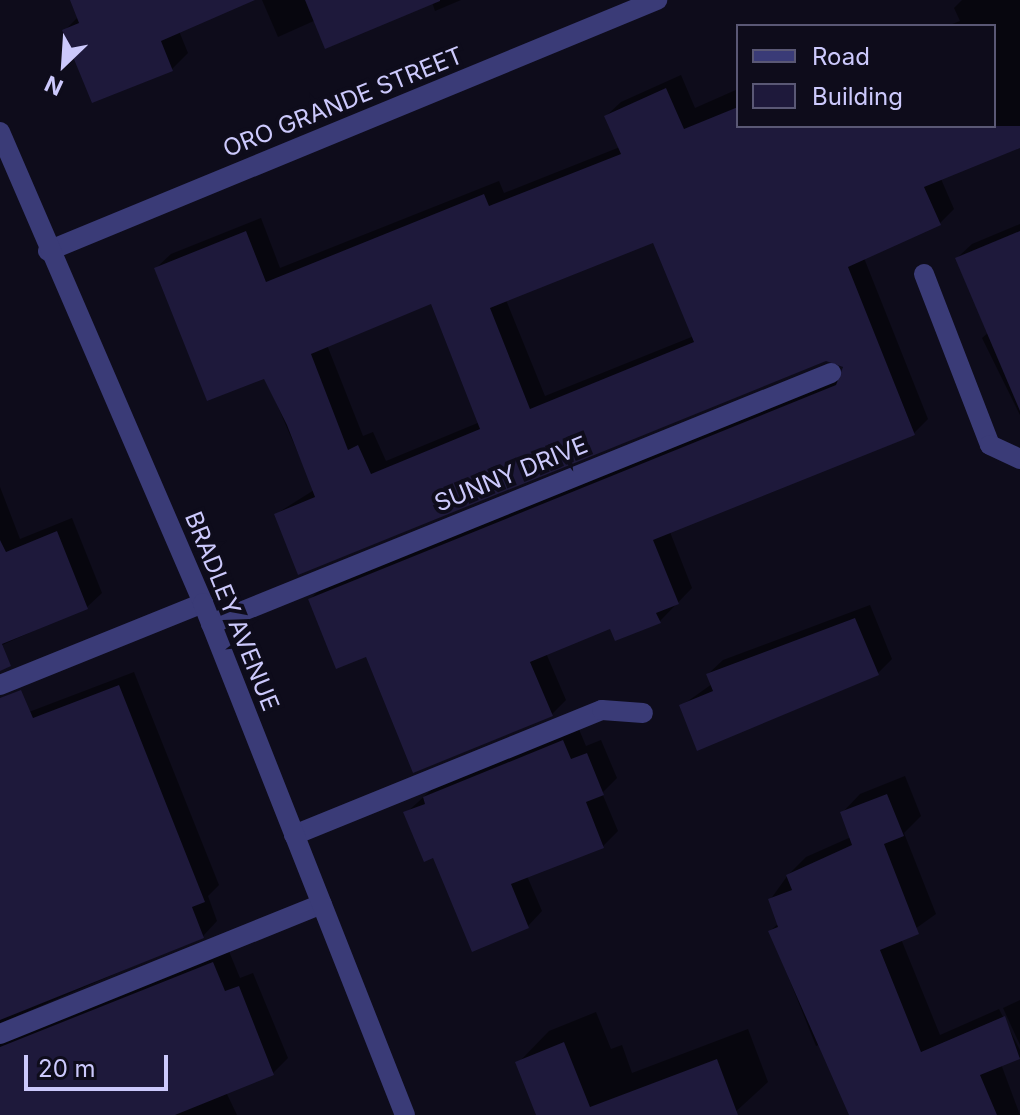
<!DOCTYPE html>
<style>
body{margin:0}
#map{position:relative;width:1020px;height:1115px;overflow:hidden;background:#0e0c1b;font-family:Inter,sans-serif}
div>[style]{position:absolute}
.shadow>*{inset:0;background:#0007}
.building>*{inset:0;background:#1e193b}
.service>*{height:20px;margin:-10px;padding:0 10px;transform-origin:10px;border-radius:10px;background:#3a3b77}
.minor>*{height:20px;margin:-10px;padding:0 10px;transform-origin:10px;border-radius:10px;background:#3a3b77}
.tertiary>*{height:20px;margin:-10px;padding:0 10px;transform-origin:10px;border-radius:10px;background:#3a3b77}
span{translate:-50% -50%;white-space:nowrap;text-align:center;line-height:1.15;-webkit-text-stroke:8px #0e0c1b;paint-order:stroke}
.street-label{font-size:24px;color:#ccc9fc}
.legend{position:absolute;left:736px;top:24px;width:260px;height:104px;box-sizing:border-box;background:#0e0c1b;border:2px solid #5a5875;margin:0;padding:10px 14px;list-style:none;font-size:24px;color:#ccc9fc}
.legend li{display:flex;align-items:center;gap:16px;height:40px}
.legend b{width:40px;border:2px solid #5a5875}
.north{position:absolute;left:24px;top:24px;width:80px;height:80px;-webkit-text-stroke:6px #0e0c1b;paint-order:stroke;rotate:205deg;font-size:22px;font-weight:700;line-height:32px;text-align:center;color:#ccc9fc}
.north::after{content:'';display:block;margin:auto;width:28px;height:36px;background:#ccc9fc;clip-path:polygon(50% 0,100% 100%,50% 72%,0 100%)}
.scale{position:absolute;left:24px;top:1055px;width:144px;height:36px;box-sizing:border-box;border:4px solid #ccc9fc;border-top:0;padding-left:10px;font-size:24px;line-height:28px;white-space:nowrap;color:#ccc9fc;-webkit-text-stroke:6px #0e0c1b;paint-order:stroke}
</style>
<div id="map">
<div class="shadow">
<div style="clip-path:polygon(72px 0,250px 0,179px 31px,188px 53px,172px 69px,64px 31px,79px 16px)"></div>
<div style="clip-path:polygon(262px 0,461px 0,435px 11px,432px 2px,316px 20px,278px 37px)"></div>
<div style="clip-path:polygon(evenodd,962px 0,1020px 0,1020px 146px,941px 179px,954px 209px,940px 223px,864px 258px,928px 419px,914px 433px,670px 532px,692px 588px,660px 621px,612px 627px,546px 653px,566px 700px,552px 714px,367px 654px,310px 599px,325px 585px,845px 374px,841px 362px,826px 359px,276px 514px,314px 490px,265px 377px,156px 268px,171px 254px,261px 218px,280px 268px,499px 181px,504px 193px,620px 147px,606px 116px,621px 102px,681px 75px,695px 108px,738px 89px,738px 126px,994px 126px,994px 26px,947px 26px,960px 21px,954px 8px,962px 0,654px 240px,694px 336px,545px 396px,506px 300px,654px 240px,962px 0,432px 301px,480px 422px,386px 461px,373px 432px,363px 436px,327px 345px,432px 301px)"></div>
<div style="clip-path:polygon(1020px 224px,1020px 415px,982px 338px,989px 332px,957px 258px,972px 244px)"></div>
<div style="clip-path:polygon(0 487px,20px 539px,72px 518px,102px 593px,87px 607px,0 646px)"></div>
<div style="clip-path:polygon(870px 605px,892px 659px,878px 673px,681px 706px,712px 684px,708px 674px,723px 660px)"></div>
<div style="clip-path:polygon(134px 672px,219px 885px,208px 896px,217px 921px,203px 936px,1px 1023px,228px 949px,240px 978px,253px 973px,288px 1058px,273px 1073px,226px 1092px,237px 1115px,0 1115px,0 723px)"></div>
<div style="clip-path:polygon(578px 727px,586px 746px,601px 740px,617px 778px,602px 793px,618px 831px,603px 846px,527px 876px,542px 911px,528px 926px,434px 855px,406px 813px,439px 783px)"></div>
<div style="clip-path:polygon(905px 776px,921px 816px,904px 833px,936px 914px,901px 939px,940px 1035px,999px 1009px,1020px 1050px,1020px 1057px,1001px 1064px,1020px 1115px,880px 1115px,824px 1043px,816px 1046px,770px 931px,779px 923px,770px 900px,788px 875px,806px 857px,851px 837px,842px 813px,860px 794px)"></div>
<div style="clip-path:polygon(1020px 1000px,1020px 1045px,1003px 1008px)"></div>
<div style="clip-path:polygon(596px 1012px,611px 1049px,622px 1045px,632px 1073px,748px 1029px,768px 1082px,732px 1115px,539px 1115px,518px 1063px,549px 1031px)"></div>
</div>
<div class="building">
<div style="clip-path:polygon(70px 0,255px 0,161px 41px,173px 71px,92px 103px,62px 30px,79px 23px)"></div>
<div style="clip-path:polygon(305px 0,440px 0,440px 1px,325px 49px)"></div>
<div style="clip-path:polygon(evenodd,666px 88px,684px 129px,738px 107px,738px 126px,1020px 126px,1020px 148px,924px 187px,941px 225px,848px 267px,915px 435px,653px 540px,679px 604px,656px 613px,661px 623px,615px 641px,610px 629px,530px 662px,553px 716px,413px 773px,366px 657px,336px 669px,308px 599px,836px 385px,843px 367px,826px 361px,298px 575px,274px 514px,315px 497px,287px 425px,264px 379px,207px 401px,154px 268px,246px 231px,266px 282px,484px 194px,489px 206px,621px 154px,604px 116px,666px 88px,653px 243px,694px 342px,530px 409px,490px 308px,653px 243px,666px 88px,431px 304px,480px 429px,371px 474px,358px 445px,348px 450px,311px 354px,431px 304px)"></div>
<div style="clip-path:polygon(1020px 231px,1020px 411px,955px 258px)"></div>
<div style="clip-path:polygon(57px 531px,88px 609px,2px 644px,11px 666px,0 671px,0 540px,6px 552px)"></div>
<div style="clip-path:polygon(855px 618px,879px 675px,697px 751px,679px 705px,713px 691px,706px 674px)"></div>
<div style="clip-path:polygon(119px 685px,205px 902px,192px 907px,204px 938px,0 1020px,0 698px,21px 690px,33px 718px)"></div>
<div style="clip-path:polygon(563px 740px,571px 759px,587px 753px,604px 795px,586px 802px,604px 848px,511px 884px,529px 928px,472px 952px,433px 858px,424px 862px,403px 812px,425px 804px,423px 797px)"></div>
<div style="clip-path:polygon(887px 794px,904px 836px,884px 844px,919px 934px,880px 950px,921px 1052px,1005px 1016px,1020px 1059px,980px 1075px,997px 1115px,849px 1115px,768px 931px,778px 927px,768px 899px,792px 890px,786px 875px,852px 845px,840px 812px)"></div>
<div style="clip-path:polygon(213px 962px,225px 991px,239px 986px,274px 1075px,175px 1115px,0 1115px,0 1047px)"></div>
<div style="clip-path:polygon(564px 1042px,590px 1107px,717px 1059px,738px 1115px,536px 1115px,515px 1062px)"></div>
</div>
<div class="service">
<div style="left:294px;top:835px;width:332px;rotate:-22.1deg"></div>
<div style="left:602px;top:710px;width:41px;rotate:4.2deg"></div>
</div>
<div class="minor">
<div style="left:48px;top:251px;width:659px;rotate:-22.4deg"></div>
<div style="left:924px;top:274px;width:183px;rotate:68.9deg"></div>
<div style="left:990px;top:445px;width:33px;rotate:25deg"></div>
<div style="left:211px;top:624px;width:669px;rotate:-22.04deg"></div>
<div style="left:0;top:685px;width:219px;rotate:-22deg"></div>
<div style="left:0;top:1034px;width:347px;rotate:-22deg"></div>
</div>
<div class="tertiary">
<div style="left:0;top:132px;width:513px;rotate:66.68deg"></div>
<div style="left:203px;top:603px;width:550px;rotate:68.47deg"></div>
</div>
<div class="street-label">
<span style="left:343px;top:102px;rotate:-22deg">ORO GRANDE STREET</span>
<span style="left:511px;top:474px;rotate:-22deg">SUNNY DRIVE</span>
<span style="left:232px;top:611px;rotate:68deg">BRADLEY AVENUE</span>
</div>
<ul class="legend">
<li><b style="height:10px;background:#3a3b77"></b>Road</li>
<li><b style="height:22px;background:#1e193b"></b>Building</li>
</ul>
<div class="north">N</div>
<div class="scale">20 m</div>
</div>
